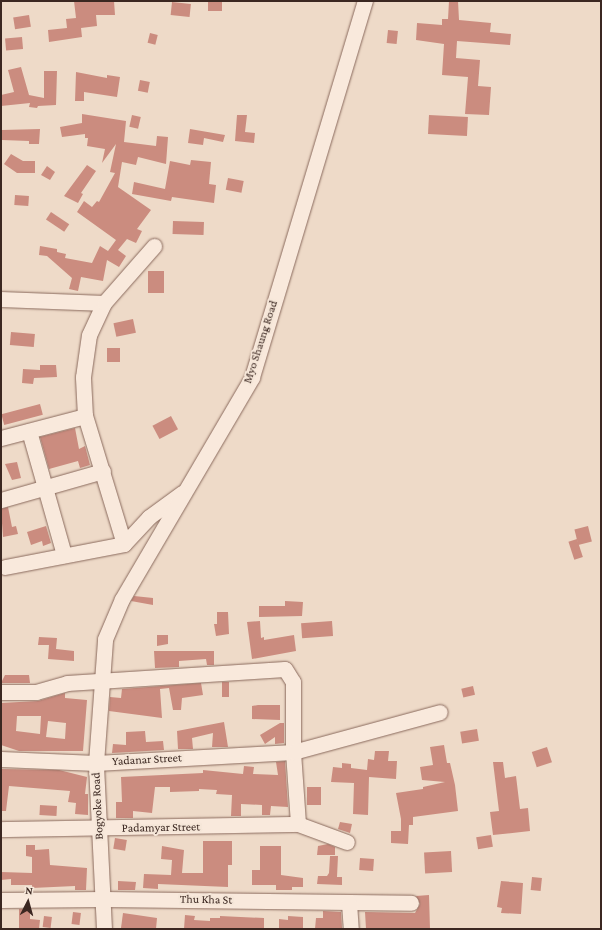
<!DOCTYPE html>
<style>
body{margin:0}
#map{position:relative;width:602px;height:930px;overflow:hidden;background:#eedac8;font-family:"Crimson Pro",serif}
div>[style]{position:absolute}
.building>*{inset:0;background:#cb8c7f;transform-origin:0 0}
.roads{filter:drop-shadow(0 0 1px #8a6a5d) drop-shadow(0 0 1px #8a6a5d)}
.minor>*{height:15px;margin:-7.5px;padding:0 7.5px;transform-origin:7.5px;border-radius:7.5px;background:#f9e9dc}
span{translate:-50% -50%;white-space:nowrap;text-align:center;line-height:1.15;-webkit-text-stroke:4px #f5e6d8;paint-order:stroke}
.street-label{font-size:12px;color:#3b2721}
.frame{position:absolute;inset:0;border:2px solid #3b2721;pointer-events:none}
.north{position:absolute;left:8px;top:882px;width:40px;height:40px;-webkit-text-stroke:3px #f5e6d8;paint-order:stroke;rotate:6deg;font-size:11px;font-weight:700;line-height:16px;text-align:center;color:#3b2721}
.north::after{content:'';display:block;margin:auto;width:14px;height:18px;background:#3b2721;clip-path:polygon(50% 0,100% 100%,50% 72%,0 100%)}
</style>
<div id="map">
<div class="building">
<div style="clip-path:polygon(74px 1px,114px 1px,115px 15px,96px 15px,97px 26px,81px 28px,82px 37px,49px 42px,48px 30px,67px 28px,66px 19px,76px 18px)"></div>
<div style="left:208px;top:1px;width:14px;height:10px"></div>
<div style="clip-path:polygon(449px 1px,458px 1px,459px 20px,491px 23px,490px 32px,511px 34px,510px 45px,457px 41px,456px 58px,480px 60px,478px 86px,491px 87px,489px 115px,465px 114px,468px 77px,442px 75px,444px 44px,416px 40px,417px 23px,442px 25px,442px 19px,448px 19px)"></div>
<div style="left:172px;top:2px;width:19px;height:13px;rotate:6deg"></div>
<div style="left:29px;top:15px;width:12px;height:16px;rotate:81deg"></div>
<div style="left:388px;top:30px;width:10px;height:13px;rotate:6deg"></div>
<div style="left:150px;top:33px;width:8px;height:10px;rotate:14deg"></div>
<div style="left:22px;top:37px;width:12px;height:17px;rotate:85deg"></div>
<div style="clip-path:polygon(21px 67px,29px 95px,44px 98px,44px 71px,57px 71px,56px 105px,38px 106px,37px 108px,29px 107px,30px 103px,1px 106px,1px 95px,14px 92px,8px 70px)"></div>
<div style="clip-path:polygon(76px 72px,107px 78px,107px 75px,120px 77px,117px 97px,84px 92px,84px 101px,75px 101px)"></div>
<div style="left:140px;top:80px;width:10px;height:11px;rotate:11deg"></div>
<div style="clip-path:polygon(82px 114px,126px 121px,124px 142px,156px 146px,157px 136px,168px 137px,166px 164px,138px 157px,136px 165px,122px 162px,118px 187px,151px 210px,137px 229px,142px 231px,136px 243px,127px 239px,118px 250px,126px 256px,119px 267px,107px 260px,103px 281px,81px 277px,78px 291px,69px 289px,72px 278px,47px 256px,39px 255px,40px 246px,57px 249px,57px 252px,66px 254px,65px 258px,92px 263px,100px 246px,108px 251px,116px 240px,77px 212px,84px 201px,92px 207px,97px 201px,99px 202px,115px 173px,110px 172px,116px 144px,102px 163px,105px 149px,87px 146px,88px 138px,85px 138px,85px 134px,62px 137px,60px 127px,82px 123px)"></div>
<div style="left:132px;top:115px;width:9px;height:12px;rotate:13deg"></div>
<div style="clip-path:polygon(237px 115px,247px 115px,245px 132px,255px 133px,254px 143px,235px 141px)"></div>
<div style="left:429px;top:115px;width:39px;height:19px;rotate:3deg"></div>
<div style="clip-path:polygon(40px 129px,39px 144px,29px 144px,29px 141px,2px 140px,2px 130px)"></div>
<div style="clip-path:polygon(190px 129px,225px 135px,223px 142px,204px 138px,203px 145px,188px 143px)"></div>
<div style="clip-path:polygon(11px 154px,23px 161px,35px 161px,35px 173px,17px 173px,4px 164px)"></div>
<div style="clip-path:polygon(191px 160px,211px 162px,209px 184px,216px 185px,214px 203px,172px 197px,171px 201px,132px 194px,134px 182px,165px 189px,170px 161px,190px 165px)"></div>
<div style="clip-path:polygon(87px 165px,96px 171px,81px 193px,83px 194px,78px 203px,64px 196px)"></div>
<div style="clip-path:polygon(47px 166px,55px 172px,50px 180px,41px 175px)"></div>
<div style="left:228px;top:178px;width:16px;height:12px;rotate:11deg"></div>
<div style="left:15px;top:195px;width:14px;height:10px;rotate:4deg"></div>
<div style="left:51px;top:212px;width:22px;height:9px;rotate:34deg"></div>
<div style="left:173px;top:221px;width:31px;height:13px;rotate:2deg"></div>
<div style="left:148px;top:271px;width:16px;height:22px"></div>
<div style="left:133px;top:319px;width:14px;height:20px;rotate:78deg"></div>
<div style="left:11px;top:332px;width:24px;height:13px;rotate:5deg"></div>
<div style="left:120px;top:348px;width:14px;height:13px;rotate:90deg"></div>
<div style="clip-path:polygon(40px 365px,56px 365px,57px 377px,34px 378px,33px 384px,22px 383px,23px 369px,40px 370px)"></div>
<div style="left:40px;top:404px;width:11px;height:40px;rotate:75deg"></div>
<div style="left:171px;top:416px;width:15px;height:21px;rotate:62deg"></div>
<div style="clip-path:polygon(75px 428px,79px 449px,85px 446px,90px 465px,80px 468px,78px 461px,49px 469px,40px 437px)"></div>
<div style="clip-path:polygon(17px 462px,21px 478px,12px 480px,5px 464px)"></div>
<div style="clip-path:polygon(8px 507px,12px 527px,16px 526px,18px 534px,3px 537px,1px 509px)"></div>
<div style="clip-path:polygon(46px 526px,51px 543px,43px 546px,42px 541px,31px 545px,27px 532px)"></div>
<div style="left:588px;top:526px;width:16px;height:14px;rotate:76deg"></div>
<div style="left:577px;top:539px;width:19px;height:9px;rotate:72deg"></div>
<div style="clip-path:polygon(134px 596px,153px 598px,153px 605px,131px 601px)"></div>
<div style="clip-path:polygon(285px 601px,303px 602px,302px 616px,259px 617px,259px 606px,285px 606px)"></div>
<div style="clip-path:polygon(217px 612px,228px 612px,229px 634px,216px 636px,214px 624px,217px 624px)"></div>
<div style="clip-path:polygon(260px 621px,261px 638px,264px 637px,264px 640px,294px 635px,296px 651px,252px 659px,247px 622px)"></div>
<div style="left:332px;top:621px;width:15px;height:31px;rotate:86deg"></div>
<div style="clip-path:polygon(157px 635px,168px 635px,168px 644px,157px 646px)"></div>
<div style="clip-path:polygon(39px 637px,57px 638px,56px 649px,74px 651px,74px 661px,48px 659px,49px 645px,38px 645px)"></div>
<div style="clip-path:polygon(154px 651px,214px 651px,214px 665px,207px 665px,206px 659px,179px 661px,179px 667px,155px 668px)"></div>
<div style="clip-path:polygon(5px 675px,29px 675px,30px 683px,1px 683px)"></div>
<div style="left:222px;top:682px;width:7px;height:15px"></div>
<div style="clip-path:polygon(201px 683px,203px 695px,182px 698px,181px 710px,173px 710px,169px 688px,160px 689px,162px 718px,109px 711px,110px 697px,121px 698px,122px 689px)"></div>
<div style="left:473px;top:686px;width:9px;height:12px;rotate:77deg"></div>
<div style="clip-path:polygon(evenodd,65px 693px,65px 698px,87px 700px,83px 751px,19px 751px,1px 745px,1px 703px,38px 701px,65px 693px,17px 716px,41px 716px,40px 734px,16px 731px,17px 716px,65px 693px,48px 721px,66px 723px,65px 739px,46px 737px,48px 721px)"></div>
<div style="clip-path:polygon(258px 705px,280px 705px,280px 720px,252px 719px,252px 706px)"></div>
<div style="clip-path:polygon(224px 722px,228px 747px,212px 747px,213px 733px,192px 738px,193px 749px,178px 749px,177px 731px)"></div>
<div style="clip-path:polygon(280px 723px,284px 723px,284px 743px,275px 744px,275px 737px,265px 744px,260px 735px)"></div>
<div style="left:477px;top:729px;width:12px;height:17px;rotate:81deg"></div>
<div style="clip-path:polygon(145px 731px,146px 742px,163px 741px,164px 750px,112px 753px,113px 744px,126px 745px,126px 732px)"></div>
<div style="clip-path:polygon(444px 745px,447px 763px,450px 763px,455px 785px,458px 811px,413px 817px,413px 825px,409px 825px,408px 844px,391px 843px,391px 831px,401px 831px,401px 819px,396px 793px,423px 789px,423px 787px,445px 782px,422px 780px,420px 767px,433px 765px,430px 747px)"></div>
<div style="left:547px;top:747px;width:16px;height:16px;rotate:72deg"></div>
<div style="clip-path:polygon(375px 751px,389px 751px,388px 761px,397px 761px,396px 779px,369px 777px,368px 815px,353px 814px,354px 783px,331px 782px,333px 767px,342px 768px,342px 763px,351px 764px,351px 768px,367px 770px,368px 759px,374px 760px)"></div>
<div style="clip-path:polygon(285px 761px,288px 807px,271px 806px,270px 815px,262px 815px,262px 805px,241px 804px,241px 816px,231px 816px,232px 795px,216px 794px,217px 790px,199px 789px,199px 791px,170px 792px,170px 787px,155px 787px,152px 813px,133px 811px,133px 818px,116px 818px,116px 802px,122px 802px,121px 777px,203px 773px,203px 770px,243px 774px,244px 766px,254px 767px,253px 774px,278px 775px,276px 762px)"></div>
<div style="clip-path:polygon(493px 762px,503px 762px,505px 778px,516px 776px,520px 809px,528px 808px,530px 831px,493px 835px,490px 812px,499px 811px)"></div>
<div style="clip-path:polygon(1px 769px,59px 770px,87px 777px,85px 794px,88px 794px,88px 815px,75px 814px,76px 803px,68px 802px,70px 791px,9px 786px,6px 811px,1px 811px)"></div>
<div style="left:307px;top:787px;width:14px;height:18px"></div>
<div style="left:40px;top:805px;width:17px;height:10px;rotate:3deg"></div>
<div style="clip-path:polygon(340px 822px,352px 824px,350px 833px,338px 829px)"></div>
<div style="left:491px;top:835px;width:12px;height:15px;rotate:81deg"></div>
<div style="left:115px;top:838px;width:12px;height:11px;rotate:9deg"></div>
<div style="clip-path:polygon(203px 841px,232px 841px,232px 865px,228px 865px,228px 887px,158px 884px,158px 889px,143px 888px,144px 874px,171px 875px,172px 860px,161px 859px,162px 846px,184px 850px,182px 873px,203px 873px)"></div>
<div style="clip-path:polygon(328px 844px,335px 847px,335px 855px,317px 855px,318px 846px)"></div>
<div style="clip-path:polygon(26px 845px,35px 845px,35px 850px,49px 849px,50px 865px,87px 868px,86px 890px,75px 890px,75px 886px,32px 888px,32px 885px,11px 885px,11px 879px,1px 880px,1px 872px,32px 873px,32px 857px,26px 856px)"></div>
<div style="clip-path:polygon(260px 846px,281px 846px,281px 875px,303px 878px,303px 887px,292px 887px,292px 890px,276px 890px,276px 885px,252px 885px,252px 870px,260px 870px)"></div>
<div style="left:451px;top:851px;width:21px;height:27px;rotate:87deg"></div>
<div style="clip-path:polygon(330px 856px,338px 856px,337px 877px,342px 877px,342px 885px,317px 884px,318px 876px,327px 876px,329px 873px)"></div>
<div style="left:360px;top:858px;width:14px;height:12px;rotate:4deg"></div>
<div style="left:532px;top:877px;width:10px;height:13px;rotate:6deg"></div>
<div style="clip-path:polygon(118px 881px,136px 882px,135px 890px,118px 890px)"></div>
<div style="clip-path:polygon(501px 881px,523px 883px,521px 914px,501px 913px,502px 908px,497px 907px)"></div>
<div style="clip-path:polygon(429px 895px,430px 929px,366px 929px,365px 912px,415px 913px,420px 904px,416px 896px)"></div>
<div style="clip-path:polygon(19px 909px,30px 909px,30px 919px,40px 920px,39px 929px,19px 928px)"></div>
<div style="clip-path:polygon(323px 911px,341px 912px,342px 928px,315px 929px,316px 918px,323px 918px)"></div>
<div style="left:73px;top:912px;width:8px;height:12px;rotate:7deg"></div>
<div style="clip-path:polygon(123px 913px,157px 918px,156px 929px,121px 928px)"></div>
<div style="clip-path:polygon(185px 915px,195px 916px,194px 920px,210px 921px,210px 918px,220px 918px,220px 916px,264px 918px,264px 929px,184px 929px)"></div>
<div style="left:44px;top:916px;width:8px;height:11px;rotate:7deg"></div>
<div style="clip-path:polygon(288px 916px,303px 917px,303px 929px,279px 929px,279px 919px,288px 920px)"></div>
</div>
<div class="roads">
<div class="minor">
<div style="left:1px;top:299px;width:103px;rotate:2.2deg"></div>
<div style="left:29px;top:431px;width:129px;rotate:74.2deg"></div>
<div style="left:1px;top:438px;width:87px;rotate:-14.7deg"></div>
<div style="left:1px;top:500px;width:106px;rotate:-15.9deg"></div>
<div style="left:124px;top:544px;width:134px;rotate:-106.9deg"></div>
<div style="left:85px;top:416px;width:39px;rotate:-93deg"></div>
<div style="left:83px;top:377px;width:42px;rotate:-81.9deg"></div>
<div style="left:89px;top:335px;width:35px;rotate:-65deg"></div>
<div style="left:104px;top:303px;width:76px;rotate:-48.7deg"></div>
<div style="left:5px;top:567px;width:121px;rotate:-10.9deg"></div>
<div style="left:124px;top:544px;width:37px;rotate:-47deg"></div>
<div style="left:149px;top:517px;width:41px;rotate:-36deg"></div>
<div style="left:1px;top:692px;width:35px"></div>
<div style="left:36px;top:692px;width:32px;rotate:-16deg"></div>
<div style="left:67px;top:683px;width:218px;rotate:-3.7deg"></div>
<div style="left:285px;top:669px;width:15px;rotate:58deg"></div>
<div style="left:293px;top:682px;width:70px;rotate:90deg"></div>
<div style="left:293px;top:752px;width:72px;rotate:86deg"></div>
<div style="left:298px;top:824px;width:52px;rotate:20.2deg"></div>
<div style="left:1px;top:759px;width:95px;rotate:2.4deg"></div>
<div style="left:96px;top:763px;width:197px;rotate:-3.2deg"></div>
<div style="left:293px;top:752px;width:152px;rotate:-15.2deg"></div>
<div style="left:1px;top:829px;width:297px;rotate:-1deg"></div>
<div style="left:1px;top:900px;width:102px;rotate:-0.6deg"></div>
<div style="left:103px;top:899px;width:308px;rotate:0.7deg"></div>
<div style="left:349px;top:903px;width:26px;rotate:86deg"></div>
<div style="left:104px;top:929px;width:166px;rotate:-92.8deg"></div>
<div style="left:96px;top:763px;width:124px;rotate:-85.8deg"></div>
<div style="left:105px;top:639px;width:43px;rotate:-67deg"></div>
<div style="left:122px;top:599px;width:257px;rotate:-59.6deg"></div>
<div style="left:252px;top:377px;width:393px;rotate:-73.3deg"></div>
</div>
</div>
<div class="street-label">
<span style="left:261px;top:342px;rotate:-72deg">Myo Shaung Road</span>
<span style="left:147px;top:760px;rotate:-3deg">Yadanar Street</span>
<span style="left:98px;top:806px;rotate:-93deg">Bogyoke Road</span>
<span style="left:161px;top:828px;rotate:-1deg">Padamyar Street</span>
<span style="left:206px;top:900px;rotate:1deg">Thu Kha St</span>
</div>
<div class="frame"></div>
<div class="north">N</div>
</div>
